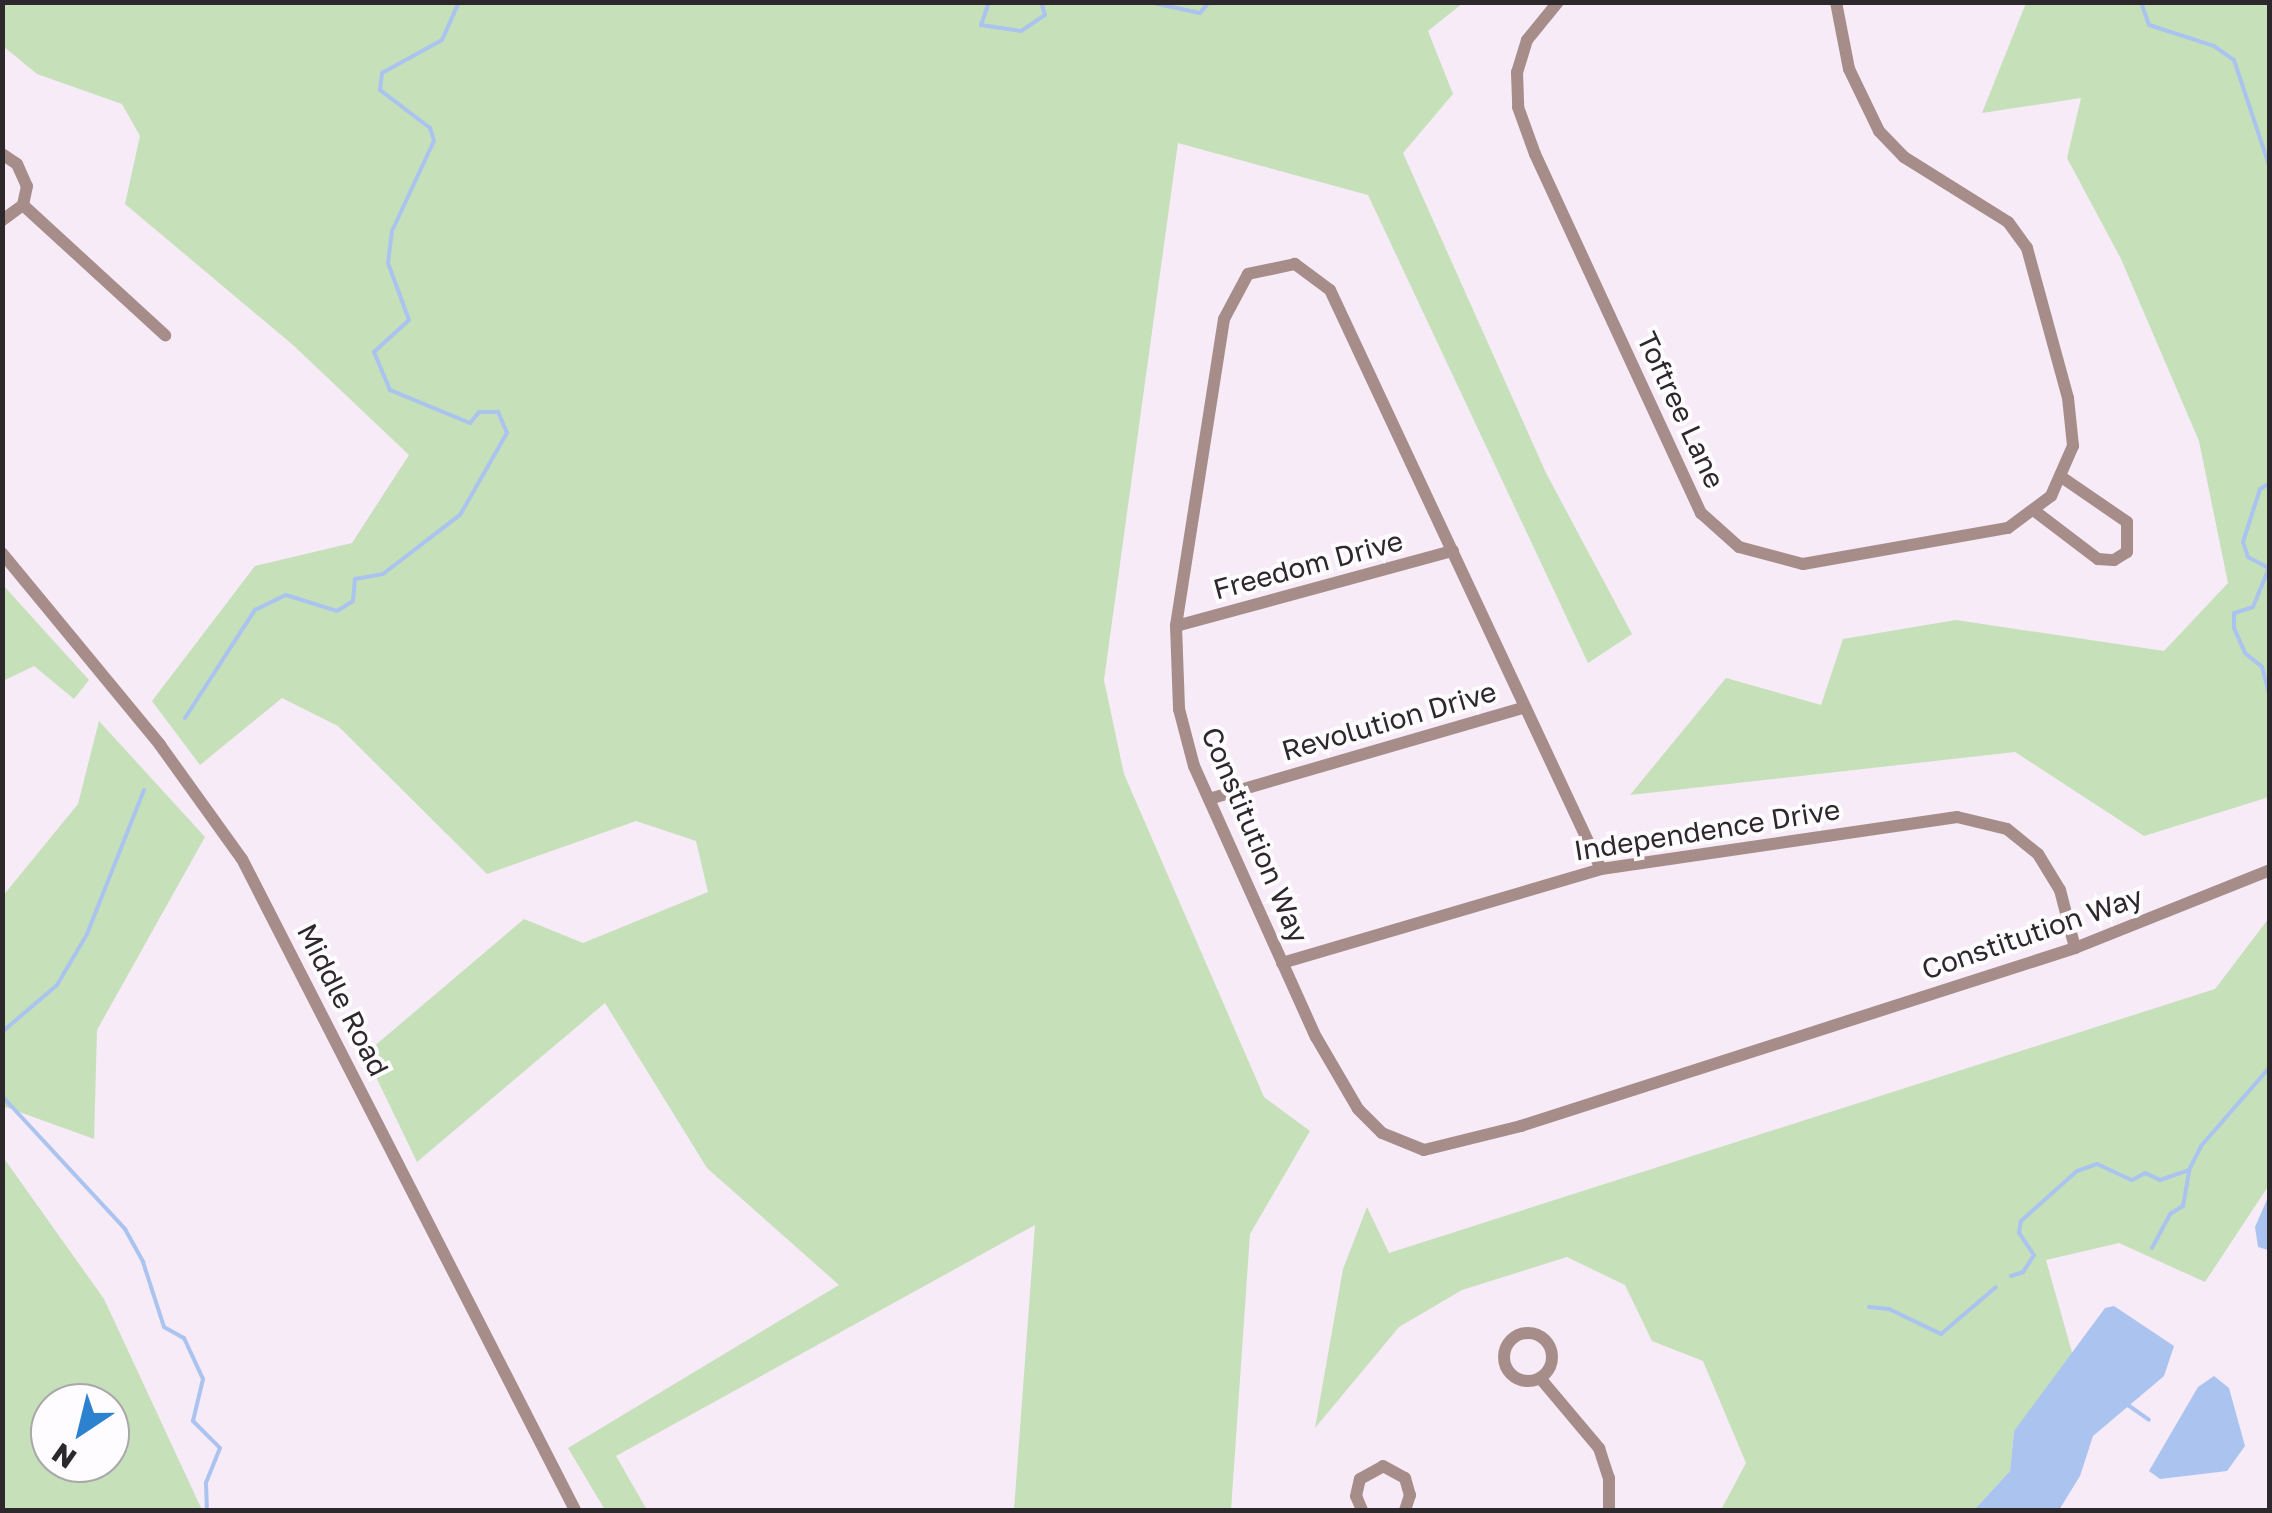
<!DOCTYPE html>
<style>
body{margin:0}
#map{position:relative;width:2272px;height:1513px;overflow:hidden;background:#f6ebf7;font-family:"Golos Text",sans-serif}
div>[style]{position:absolute}
.green>*{inset:0;background:#c6e0ba}
.water>*{inset:0;background:#abc3ef}
.stream>*{height:4px;margin:-2px;padding:0 2px;transform-origin:2px;border-radius:2px;background:#abc3ef}
.minor>*{height:12px;margin:-6px;padding:0 6px;transform-origin:6px;border-radius:6px;background:#a68d89}
.minor>.ring{margin:-6px;padding:0;box-sizing:content-box;background:none;border:12px solid #a68d89;border-radius:50%}
span{translate:-50% -50%;white-space:nowrap;text-align:center;line-height:1.15;-webkit-text-stroke:8px #fefcfe;paint-order:stroke}
.street-label{font-size:28px;color:#2c282c}
.frame{position:absolute;inset:0;border:5px solid #2c282c;pointer-events:none}
.north{position:absolute;left:30px;top:1383px;width:100px;height:100px;box-sizing:border-box;background:#fefcfe;border:2px solid #aaa7aa;border-radius:50%;rotate:215deg;font-size:28px;font-weight:700;line-height:40px;text-align:center;color:#2c282c}
.north::after{content:'';display:block;margin:auto;width:35px;height:45px;background:#2d82d0;clip-path:polygon(50% 0,100% 100%,50% 72%,0 100%)}
</style>
<div id="map">
<div class="green">
<div style="clip-path:polygon(2px 3px,1463px 3px,1428px 31px,1453px 94px,1403px 153px,1546px 473px,1632px 634px,1588px 663px,1368px 195px,1178px 143px,1104px 680px,1124px 774px,1264px 1097px,1310px 1131px,1250px 1234px,1231px 1510px,1014px 1510px,1035px 1225px,616px 1456px,647px 1510px,605px 1510px,568px 1448px,839px 1285px,707px 1168px,605px 1003px,417px 1162px,365px 1054px,524px 919px,583px 943px,708px 892px,696px 841px,636px 821px,487px 874px,338px 726px,282px 698px,200px 765px,152px 701px,255px 566px,352px 543px,409px 455px,293px 345px,125px 204px,140px 136px,122px 104px,37px 74px,3px 46px)"></div>
<div style="clip-path:polygon(2026px 3px,2269px 3px,2269px 797px,2144px 836px,2015px 752px,1630px 795px,1726px 678px,1821px 705px,1843px 639px,1956px 620px,2164px 651px,2228px 583px,2199px 441px,2121px 259px,2067px 158px,2081px 98px,1982px 113px)"></div>
<div style="clip-path:polygon(3px 585px,89px 680px,74px 699px,34px 666px,3px 681px)"></div>
<div style="clip-path:polygon(99px 721px,205px 837px,97px 1030px,94px 1139px,3px 1106px,2px 897px,78px 804px)"></div>
<div style="clip-path:polygon(2269px 918px,2269px 1185px,2205px 1282px,2119px 1243px,2046px 1260px,2073px 1356px,2014px 1431px,2010px 1471px,1974px 1510px,1721px 1510px,1746px 1463px,1703px 1361px,1652px 1341px,1625px 1285px,1567px 1257px,1462px 1290px,1399px 1327px,1315px 1428px,1343px 1269px,1367px 1207px,1389px 1253px,2215px 989px)"></div>
<div style="clip-path:polygon(evenodd,3px 1157px,104px 1299px,202px 1510px,3px 1510px,3px 1157px,50px 1403px,110px 1403px,110px 1463px,50px 1463px,50px 1403px)"></div>
</div>
<div class="water">
<div style="clip-path:polygon(2269px 1195px,2270px 1250px,2268px 1250px,2258px 1247px,2255px 1227px)"></div>
<div style="clip-path:polygon(2114px 1306px,2174px 1346px,2164px 1376px,2093px 1436px,2080px 1476px,2059px 1510px,1974px 1510px,2010px 1471px,2014px 1431px,2105px 1308px)"></div>
<div style="clip-path:polygon(2214px 1376px,2229px 1388px,2245px 1446px,2227px 1471px,2160px 1479px,2149px 1471px,2198px 1387px)"></div>
</div>
<div class="stream">
<div style="left:989px;top:2px;width:24px;rotate:109deg"></div>
<div style="left:981px;top:25px;width:40px;rotate:8.5deg"></div>
<div style="left:1021px;top:31px;width:29px;rotate:-34deg"></div>
<div style="left:1045px;top:15px;width:14px;rotate:-107deg"></div>
<div style="left:1149px;top:2px;width:52px;rotate:12.2deg"></div>
<div style="left:1200px;top:13px;width:14px;rotate:-51deg"></div>
<div style="left:2141px;top:2px;width:24px;rotate:71deg"></div>
<div style="left:2149px;top:25px;width:68px;rotate:17.9deg"></div>
<div style="left:2214px;top:46px;width:24px;rotate:35deg"></div>
<div style="left:2234px;top:60px;width:114px;rotate:71.6deg"></div>
<div style="left:2270px;top:393px;width:8px;rotate:90deg"></div>
<div style="left:2270px;top:483px;width:12px;rotate:149deg"></div>
<div style="left:2260px;top:489px;width:56px;rotate:107.8deg"></div>
<div style="left:2243px;top:542px;width:16px;rotate:72deg"></div>
<div style="left:2248px;top:557px;width:24px;rotate:28deg"></div>
<div style="left:2269px;top:568px;width:42px;rotate:112.3deg"></div>
<div style="left:2253px;top:607px;width:20px;rotate:162deg"></div>
<div style="left:2234px;top:613px;width:15px;rotate:90deg"></div>
<div style="left:2234px;top:628px;width:27px;rotate:66deg"></div>
<div style="left:2245px;top:653px;width:22px;rotate:39deg"></div>
<div style="left:2262px;top:667px;width:30px;rotate:75deg"></div>
<div style="left:185px;top:718px;width:129px;rotate:-57.1deg"></div>
<div style="left:255px;top:610px;width:34px;rotate:-26deg"></div>
<div style="left:286px;top:595px;width:53px;rotate:17.4deg"></div>
<div style="left:337px;top:611px;width:19px;rotate:-32deg"></div>
<div style="left:353px;top:601px;width:22px;rotate:-85deg"></div>
<div style="left:355px;top:579px;width:28px;rotate:-10deg"></div>
<div style="left:383px;top:574px;width:97px;rotate:-37.5deg"></div>
<div style="left:460px;top:515px;width:95px;rotate:-60.2deg"></div>
<div style="left:507px;top:433px;width:23px;rotate:-113deg"></div>
<div style="left:498px;top:412px;width:19px;rotate:180deg"></div>
<div style="left:479px;top:412px;width:14px;rotate:129deg"></div>
<div style="left:470px;top:423px;width:87px;rotate:-157.6deg"></div>
<div style="left:390px;top:390px;width:41px;rotate:-112.8deg"></div>
<div style="left:374px;top:352px;width:47px;rotate:-42.4deg"></div>
<div style="left:409px;top:320px;width:61px;rotate:-110.2deg"></div>
<div style="left:388px;top:263px;width:32px;rotate:-83deg"></div>
<div style="left:392px;top:231px;width:99px;rotate:-65deg"></div>
<div style="left:434px;top:141px;width:14px;rotate:-107deg"></div>
<div style="left:430px;top:128px;width:63px;rotate:-142.8deg"></div>
<div style="left:380px;top:90px;width:17px;rotate:-83deg"></div>
<div style="left:382px;top:73px;width:68px;rotate:-28.8deg"></div>
<div style="left:442px;top:40px;width:42px;rotate:-65.9deg"></div>
<div style="left:2px;top:1032px;width:72px;rotate:-40.5deg"></div>
<div style="left:57px;top:985px;width:59px;rotate:-59.5deg"></div>
<div style="left:87px;top:934px;width:155px;rotate:-68.4deg"></div>
<div style="left:2px;top:1096px;width:181px;rotate:47.2deg"></div>
<div style="left:125px;top:1229px;width:38px;rotate:61deg"></div>
<div style="left:143px;top:1262px;width:68px;rotate:72.1deg"></div>
<div style="left:164px;top:1327px;width:23px;rotate:29deg"></div>
<div style="left:184px;top:1338px;width:45px;rotate:65.1deg"></div>
<div style="left:203px;top:1379px;width:43px;rotate:103.4deg"></div>
<div style="left:193px;top:1421px;width:38px;rotate:45deg"></div>
<div style="left:220px;top:1448px;width:38px;rotate:112deg"></div>
<div style="left:206px;top:1483px;width:27px;rotate:88deg"></div>
<div style="left:2152px;top:1248px;width:38px;rotate:-62deg"></div>
<div style="left:2170px;top:1214px;width:15px;rotate:-32deg"></div>
<div style="left:2183px;top:1206px;width:36px;rotate:-80deg"></div>
<div style="left:2011px;top:1276px;width:13px;rotate:-18deg"></div>
<div style="left:2023px;top:1272px;width:20px;rotate:-57deg"></div>
<div style="left:2034px;top:1255px;width:27px;rotate:-124deg"></div>
<div style="left:2019px;top:1233px;width:12px;rotate:-81deg"></div>
<div style="left:2021px;top:1221px;width:75px;rotate:-41.8deg"></div>
<div style="left:2077px;top:1171px;width:21px;rotate:-19deg"></div>
<div style="left:2097px;top:1164px;width:38px;rotate:25deg"></div>
<div style="left:2132px;top:1180px;width:15px;rotate:-28deg"></div>
<div style="left:2145px;top:1173px;width:17px;rotate:25deg"></div>
<div style="left:2160px;top:1180px;width:31px;rotate:-19deg"></div>
<div style="left:2189px;top:1170px;width:27px;rotate:-63deg"></div>
<div style="left:2201px;top:1146px;width:105px;rotate:-48.9deg"></div>
<div style="left:1869px;top:1307px;width:20px;rotate:6deg"></div>
<div style="left:1889px;top:1309px;width:58px;rotate:25.7deg"></div>
<div style="left:1941px;top:1334px;width:72px;rotate:-40.5deg"></div>
<div style="left:2125px;top:1403px;width:29px;rotate:35deg"></div>
</div>
<div class="minor">
<div style="left:1558px;top:2px;width:49px;rotate:129.2deg"></div>
<div style="left:1527px;top:40px;width:34px;rotate:107deg"></div>
<div style="left:1517px;top:72px;width:35px;rotate:88deg"></div>
<div style="left:1518px;top:107px;width:50px;rotate:70.1deg"></div>
<div style="left:1535px;top:154px;width:396px;rotate:65.2deg"></div>
<div style="left:1701px;top:513px;width:51px;rotate:41.8deg"></div>
<div style="left:1739px;top:547px;width:66px;rotate:14.9deg"></div>
<div style="left:1803px;top:564px;width:208px;rotate:-10deg"></div>
<div style="left:2008px;top:528px;width:54px;rotate:-36.7deg"></div>
<div style="left:2051px;top:496px;width:55px;rotate:-66.3deg"></div>
<div style="left:2073px;top:446px;width:48px;rotate:-95.9deg"></div>
<div style="left:2068px;top:398px;width:156px;rotate:-105.3deg"></div>
<div style="left:2027px;top:248px;width:32px;rotate:-126deg"></div>
<div style="left:2008px;top:222px;width:123px;rotate:-148deg"></div>
<div style="left:1904px;top:157px;width:36px;rotate:-134deg"></div>
<div style="left:1879px;top:131px;width:69px;rotate:-115.8deg"></div>
<div style="left:1849px;top:69px;width:68px;rotate:-101deg"></div>
<div style="left:2px;top:154px;width:18px;rotate:34deg"></div>
<div style="left:17px;top:164px;width:24px;rotate:66deg"></div>
<div style="left:27px;top:186px;width:19px;rotate:102deg"></div>
<div style="left:23px;top:205px;width:26px;rotate:144deg"></div>
<div style="left:23px;top:205px;width:193px;rotate:42.5deg"></div>
<div style="left:2036px;top:512px;width:78px;rotate:37.2deg"></div>
<div style="left:2098px;top:559px;width:16px;rotate:4deg"></div>
<div style="left:2114px;top:560px;width:15px;rotate:-32deg"></div>
<div style="left:2127px;top:552px;width:30px;rotate:-90deg"></div>
<div style="left:2127px;top:522px;width:78px;rotate:-145.5deg"></div>
<div style="left:2px;top:553px;width:249px;rotate:50.5deg"></div>
<div style="left:160px;top:745px;width:140px;rotate:54.3deg"></div>
<div style="left:242px;top:859px;width:731px;rotate:62.91deg"></div>
<div style="left:1176px;top:626px;width:287px;rotate:-15.2deg"></div>
<div style="left:1209px;top:799px;width:329px;rotate:-16.2deg"></div>
<div style="left:1601px;top:869px;width:639px;rotate:-115.08deg"></div>
<div style="left:1330px;top:290px;width:44px;rotate:-143.4deg"></div>
<div style="left:1295px;top:264px;width:48px;rotate:168deg"></div>
<div style="left:1248px;top:274px;width:51px;rotate:118.1deg"></div>
<div style="left:1224px;top:319px;width:311px;rotate:98.9deg"></div>
<div style="left:1176px;top:626px;width:83px;rotate:87.9deg"></div>
<div style="left:1179px;top:709px;width:59px;rotate:75.3deg"></div>
<div style="left:1194px;top:766px;width:297px;rotate:65.8deg"></div>
<div style="left:1316px;top:1037px;width:83px;rotate:59.7deg"></div>
<div style="left:1358px;top:1109px;width:34px;rotate:45deg"></div>
<div style="left:1382px;top:1133px;width:45px;rotate:22deg"></div>
<div style="left:1424px;top:1150px;width:100px;rotate:-13.9deg"></div>
<div style="left:1521px;top:1126px;width:582px;rotate:-17.81deg"></div>
<div style="left:2075px;top:948px;width:210px;rotate:-21.8deg"></div>
<div style="left:1282px;top:963px;width:333px;rotate:-16.4deg"></div>
<div style="left:1601px;top:869px;width:360px;rotate:-8.3deg"></div>
<div style="left:1957px;top:817px;width:51px;rotate:13.5deg"></div>
<div style="left:2007px;top:829px;width:40px;rotate:39deg"></div>
<div style="left:2038px;top:854px;width:42px;rotate:58.6deg"></div>
<div style="left:2060px;top:890px;width:60px;rotate:75.5deg"></div>
<div class="ring" style="left:1504px;top:1333px;width:36px;height:36px"></div>
<div style="left:1540px;top:1378px;width:92px;rotate:49.9deg"></div>
<div style="left:1599px;top:1448px;width:32px;rotate:72deg"></div>
<div style="left:1609px;top:1478px;width:32px;rotate:90deg"></div>
<div style="left:1362px;top:1510px;width:15px;rotate:-113deg"></div>
<div style="left:1356px;top:1496px;width:17px;rotate:-77deg"></div>
<div style="left:1360px;top:1479px;width:26px;rotate:-29deg"></div>
<div style="left:1383px;top:1466px;width:25px;rotate:29deg"></div>
<div style="left:1405px;top:1478px;width:18px;rotate:74deg"></div>
<div style="left:1410px;top:1495px;width:16px;rotate:108deg"></div>
</div>
<div class="street-label">
<span style="left:1681px;top:410px;rotate:65deg">Toftree Lane</span>
<span style="left:1308px;top:565px;rotate:-15deg">Freedom Drive</span>
<span style="left:1389px;top:721px;rotate:-16deg">Revolution Drive</span>
<span style="left:1707px;top:830px;rotate:-9deg">Independence Drive</span>
<span style="left:1255px;top:835px;rotate:67deg">Constitution Way</span>
<span style="left:2032px;top:933px;rotate:-19deg">Constitution Way</span>
<span style="left:343px;top:1000px;rotate:63deg">Middle Road</span>
</div>
<div class="frame"></div>
<div class="north">N</div>
</div>
